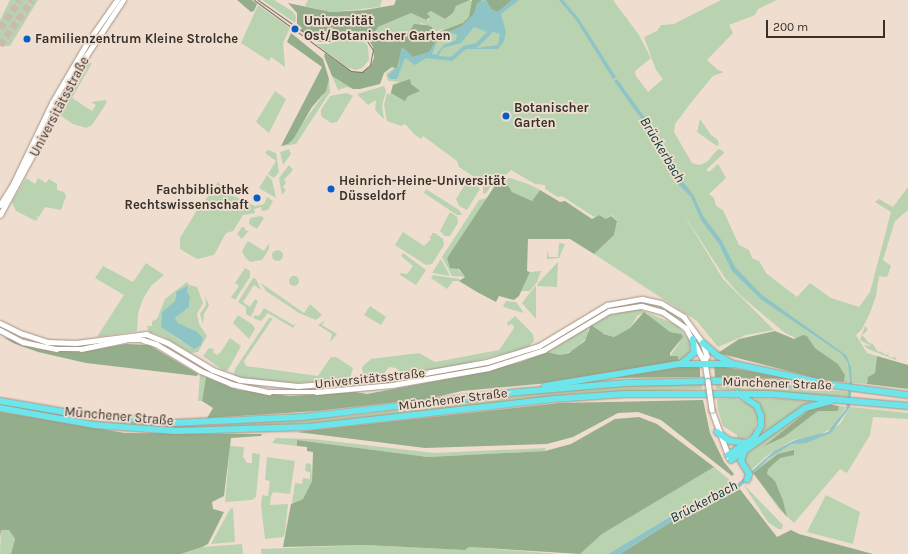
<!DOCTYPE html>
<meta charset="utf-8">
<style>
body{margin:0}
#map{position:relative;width:908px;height:554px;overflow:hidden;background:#efdecf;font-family:Karla,sans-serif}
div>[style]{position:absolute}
.green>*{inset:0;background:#b9d2b0}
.round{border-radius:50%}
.forest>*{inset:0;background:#94ae8b}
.water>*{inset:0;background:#8ec4c6}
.motorway-tunnel>*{height:7px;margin-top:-3.5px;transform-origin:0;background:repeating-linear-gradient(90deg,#cabbae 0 7px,transparent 0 10.5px)}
.roads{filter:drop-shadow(0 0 1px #a39385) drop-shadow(0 0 1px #a39385)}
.tertiary>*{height:4.5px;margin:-2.25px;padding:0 2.25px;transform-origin:2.25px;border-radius:2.25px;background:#fff}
.trunk>*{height:6px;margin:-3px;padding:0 3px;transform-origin:3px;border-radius:3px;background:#6ce6eb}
.tram>*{height:1px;margin:-0.5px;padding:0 0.5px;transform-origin:0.5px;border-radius:0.5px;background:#7e736b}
.bridges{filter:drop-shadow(0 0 1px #a39385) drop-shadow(0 0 1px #a39385)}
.tertiary-bridge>*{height:4.5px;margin:-2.25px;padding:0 2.25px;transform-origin:2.25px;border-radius:2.25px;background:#fff}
.dots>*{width:11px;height:11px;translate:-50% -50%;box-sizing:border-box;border:2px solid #efdecf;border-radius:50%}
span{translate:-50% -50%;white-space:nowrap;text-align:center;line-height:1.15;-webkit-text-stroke:3.5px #efdecf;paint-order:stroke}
.poi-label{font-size:13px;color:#37302b;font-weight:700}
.left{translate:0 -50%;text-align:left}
.right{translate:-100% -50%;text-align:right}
.street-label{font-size:13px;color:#37302b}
.water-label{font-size:14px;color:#03393b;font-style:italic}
.scale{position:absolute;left:766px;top:20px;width:119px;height:18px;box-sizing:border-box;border:2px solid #37302b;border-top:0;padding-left:5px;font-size:12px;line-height:14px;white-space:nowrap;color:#37302b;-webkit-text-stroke:3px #efdecf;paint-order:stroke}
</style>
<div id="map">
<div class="green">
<div style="clip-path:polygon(10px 0,38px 0,10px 46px,0 46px,0 20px)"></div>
<div style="clip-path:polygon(262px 0,274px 0,292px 11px,296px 16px,295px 23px)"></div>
<div style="clip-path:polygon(308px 0,382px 0,380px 7px,331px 12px,305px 6px)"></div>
<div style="clip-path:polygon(470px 0,473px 2px,472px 5px,479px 0,613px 0,639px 35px,651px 58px,635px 71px,636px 76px,648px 92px,663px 79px,656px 70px,644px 37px,657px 31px,661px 25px,674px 24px,721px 0,777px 0,758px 9px,755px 15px,729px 25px,733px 33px,707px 60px,718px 70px,724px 72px,713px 76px,693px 100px,675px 124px,674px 132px,692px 163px,699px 165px,707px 162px,718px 149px,722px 150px,724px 153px,706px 170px,709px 172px,718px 164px,726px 178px,709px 194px,714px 198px,716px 206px,723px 210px,739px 245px,749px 250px,752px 258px,759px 261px,766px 273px,797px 297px,810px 283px,831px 298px,859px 307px,870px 292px,891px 212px,875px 202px,879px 199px,893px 207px,908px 187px,908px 210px,895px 221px,883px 260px,891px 266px,887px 277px,879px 276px,876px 296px,870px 313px,862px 329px,856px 335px,867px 353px,877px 356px,875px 373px,868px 377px,867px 384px,844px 382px,845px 375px,838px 364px,815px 348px,807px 336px,796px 338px,785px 333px,741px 296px,725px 278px,681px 210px,723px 279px,774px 330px,746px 335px,718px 347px,697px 321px,594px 254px,614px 235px,617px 220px,611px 215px,606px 219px,599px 215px,594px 217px,562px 196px,558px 197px,545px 189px,545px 185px,535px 184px,511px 170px,506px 175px,497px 177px,486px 193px,483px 194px,483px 183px,459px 167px,457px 161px,423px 136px,421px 139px,414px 134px,405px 124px,401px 126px,387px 121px,384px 105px,387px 93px,390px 95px,393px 84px,401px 82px,388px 81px,386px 74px,396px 66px,397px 49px,436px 38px,443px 29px,433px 33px,432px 27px,421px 23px,407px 35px,390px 42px,378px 38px,375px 32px,378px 27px,411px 13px,426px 20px,429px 20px,427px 12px,431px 11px,445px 19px,453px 13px,456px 6px)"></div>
<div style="clip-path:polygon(258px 5px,290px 28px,283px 43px,285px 67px,271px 57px,269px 61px,241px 43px)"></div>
<div style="clip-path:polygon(346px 36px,360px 37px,368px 46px,369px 60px,362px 68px,355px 70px,347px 67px,316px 44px,329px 44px)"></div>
<div style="clip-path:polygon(87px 62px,92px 63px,72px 98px,92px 111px,96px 105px,91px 102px,105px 100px,107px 102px,92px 125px,86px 128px,73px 124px,58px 114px)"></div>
<div style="clip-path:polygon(332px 76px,353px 89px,347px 87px,338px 90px)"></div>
<div style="clip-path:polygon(329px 79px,330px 92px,296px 144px,277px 147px,288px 144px,323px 95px)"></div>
<div style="clip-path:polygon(384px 86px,386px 91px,382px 106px,384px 119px,375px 110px,376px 100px,368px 105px,357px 94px)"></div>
<div style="clip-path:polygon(275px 91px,286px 99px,269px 133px,256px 122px)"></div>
<div style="clip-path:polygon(347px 93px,353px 96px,337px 122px,331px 123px,321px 116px,321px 110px,330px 96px)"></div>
<div style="clip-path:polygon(700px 119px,711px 135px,717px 139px,719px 144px,717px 146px,697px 132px)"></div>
<div style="clip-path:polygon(289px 149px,291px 154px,283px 165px,280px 152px)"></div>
<div style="clip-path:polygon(268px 150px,276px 153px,279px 172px,274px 178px,268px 174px,276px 161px,265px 153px)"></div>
<div style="clip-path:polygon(289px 165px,293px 170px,284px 180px,286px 182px,283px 187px,286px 190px,282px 195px,279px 178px)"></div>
<div style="clip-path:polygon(267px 175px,272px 180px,276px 198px,259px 188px)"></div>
<div style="clip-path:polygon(26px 178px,35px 184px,38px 178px,46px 183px,49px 179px,57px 184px,57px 190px,64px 192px,66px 196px,61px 210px,45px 207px,39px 217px,36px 216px,38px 218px,36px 221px,16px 211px,12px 202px)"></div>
<div style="clip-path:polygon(469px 178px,480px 189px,467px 210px,459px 206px,456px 199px)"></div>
<div style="clip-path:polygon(510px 178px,528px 184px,540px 190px,532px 201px,512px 192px,504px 179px)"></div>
<div style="clip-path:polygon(218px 182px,232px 195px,255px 206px,264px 204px,267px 197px,273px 201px,268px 210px,262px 211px,261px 207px,254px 209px,255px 213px,243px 215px,233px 231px,226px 233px,214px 255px,197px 259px,180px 249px,180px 238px,202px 202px,204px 202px)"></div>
<div style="clip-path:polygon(426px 189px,459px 210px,462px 215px,457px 215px,424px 193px)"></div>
<div style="clip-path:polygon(487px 198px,447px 258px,465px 277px,452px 276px,442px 257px,479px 200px)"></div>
<div style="clip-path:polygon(450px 212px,457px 217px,458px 223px,450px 236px,445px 236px,440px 231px)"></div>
<div style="clip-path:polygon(261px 216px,264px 218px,257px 229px,249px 224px,250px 218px)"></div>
<div style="clip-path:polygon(242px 227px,245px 228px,245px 231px,249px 230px,242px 239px,237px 234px)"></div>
<div style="clip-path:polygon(403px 232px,424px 246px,431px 239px,429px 236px,431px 237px,432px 233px,435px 233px,443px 239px,444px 245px,432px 264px,426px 265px,395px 245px)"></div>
<div style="clip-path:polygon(248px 241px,264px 251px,269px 243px,269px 249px,262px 260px,250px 262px,245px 257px,242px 251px)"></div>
<div style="clip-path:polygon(559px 243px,565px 244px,559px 258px,547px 259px,547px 251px,549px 257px,558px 257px)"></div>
<div class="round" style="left:271.5px;top:249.5px;width:11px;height:11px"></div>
<div style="clip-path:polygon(403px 253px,426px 270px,416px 285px,400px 275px,401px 273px,407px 274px,413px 266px,401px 256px)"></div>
<div style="clip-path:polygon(441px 259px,450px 276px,432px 273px)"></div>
<div style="clip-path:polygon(558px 262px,557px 287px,537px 286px,538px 283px)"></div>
<div style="clip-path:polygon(146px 263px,164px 275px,151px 286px,143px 299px,138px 313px,137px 331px,97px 337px,124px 295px,95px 278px,103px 266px,133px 282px)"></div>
<div style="clip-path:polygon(245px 268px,250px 271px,250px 277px,235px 300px,231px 297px,239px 286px,235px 283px)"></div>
<div style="clip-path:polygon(541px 271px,537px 282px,530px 291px,521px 291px,530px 272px)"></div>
<div style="clip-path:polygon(433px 275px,460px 279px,459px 281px,453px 281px,447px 289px,431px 278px)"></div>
<div class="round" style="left:289px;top:276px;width:10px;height:10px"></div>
<div style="clip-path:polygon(253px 278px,256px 279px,261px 290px,254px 285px,243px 302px,250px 307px,255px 299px,258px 301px,251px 317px,246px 314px,246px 307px,238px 302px)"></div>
<div style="clip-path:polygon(187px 282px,189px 285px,175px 294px,175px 301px,162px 312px,161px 326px,182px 342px,196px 331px,178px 323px,175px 318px,189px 307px,190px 301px,187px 292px,190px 285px,197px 287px,203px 303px,197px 314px,199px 324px,207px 336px,198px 352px,191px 353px,162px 336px,149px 332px,147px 326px,152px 326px,152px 321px,157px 319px,165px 299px)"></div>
<div style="clip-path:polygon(261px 283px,304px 313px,310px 304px,322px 315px,316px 320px,299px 313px,266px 291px)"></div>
<div style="clip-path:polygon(536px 285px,536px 319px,522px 303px)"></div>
<div style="clip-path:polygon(205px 296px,209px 305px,204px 314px,203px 324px,200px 314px,206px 305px)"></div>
<div style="clip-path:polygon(506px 301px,516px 302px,524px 313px,506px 308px,503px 306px)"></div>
<div style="clip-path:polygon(635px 301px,664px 307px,682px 318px,690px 326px,704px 354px,690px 330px,680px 320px,661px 309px,641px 304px,627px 304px,608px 309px,553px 341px,607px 307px)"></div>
<div style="clip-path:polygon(370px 306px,386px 317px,381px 325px,364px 315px)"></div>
<div style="clip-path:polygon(264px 308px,293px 325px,296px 324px,293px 328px,268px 313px,261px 321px,253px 318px,255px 315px,259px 316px)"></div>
<div style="clip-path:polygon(636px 308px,677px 325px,690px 341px,689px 356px,678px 361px,678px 356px,670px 356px,680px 342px,681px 334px,670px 332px,650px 319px,647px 313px,638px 315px,630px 328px,614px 337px,588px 328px,588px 337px,573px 351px,560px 355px,547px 352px,605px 316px)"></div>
<div style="clip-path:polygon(238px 315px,253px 325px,255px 329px,249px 339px,233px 323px)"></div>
<div style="clip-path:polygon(515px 316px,533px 334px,534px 341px,527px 348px,456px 366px,401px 373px,396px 368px,389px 367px,383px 375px,365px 377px,363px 375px,362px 367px,371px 359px,419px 353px,435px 362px,499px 350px,514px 328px,513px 325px,510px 324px,508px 326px,507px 323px)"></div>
<div style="clip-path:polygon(269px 318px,273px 318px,244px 361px,246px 366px,318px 376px,331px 357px,336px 357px,353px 368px,350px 379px,296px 383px,250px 380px,234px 375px,235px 369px)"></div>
<div style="clip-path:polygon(325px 320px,322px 325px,337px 334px,330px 342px,332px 334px,318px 325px)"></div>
<div style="clip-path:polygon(865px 326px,868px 330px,862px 335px,869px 343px,871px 342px,869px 345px,860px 340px)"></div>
<div style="clip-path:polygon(230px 338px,241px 346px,228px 370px,224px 371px,203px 356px,209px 348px,214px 349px,213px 352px,217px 355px,220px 353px)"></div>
<div style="clip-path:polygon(872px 343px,878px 352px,880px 351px,886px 355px,889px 353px,888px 356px,893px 358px,895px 356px,896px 360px,868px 349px,864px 345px,869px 346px)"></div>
<div style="clip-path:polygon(200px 374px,206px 377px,202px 401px,198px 401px)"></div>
<div style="clip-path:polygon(668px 384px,702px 384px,702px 389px,573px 394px,321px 423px,186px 428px,98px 422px,0 405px,104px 422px,201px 426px,348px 416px,574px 389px)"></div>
<div style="clip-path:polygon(715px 384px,839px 391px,849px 392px,849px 397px,716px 389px)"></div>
<div style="clip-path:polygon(735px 398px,752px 406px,758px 417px,753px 434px,743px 439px,737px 439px,737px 435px,723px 426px,718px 410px,717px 399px)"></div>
<div style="clip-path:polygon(756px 398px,783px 399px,812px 401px,759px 439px,764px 418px,761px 407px,754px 401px)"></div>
<div style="clip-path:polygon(823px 404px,805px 412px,764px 447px,784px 437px,818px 411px,834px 411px,838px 410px,839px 406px,846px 407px,833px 428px,818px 435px,793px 440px,769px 454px,751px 470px,743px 459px,745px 455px,803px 411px,817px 405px,828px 404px,837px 406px)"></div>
<div style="clip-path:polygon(850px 407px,908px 413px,908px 419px,873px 417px,870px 435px,847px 473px,840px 469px,794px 523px,779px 509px,753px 473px,773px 455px,794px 443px,819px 438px,840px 424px)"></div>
<div style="clip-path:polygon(276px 438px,313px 439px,434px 453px,546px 448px,545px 451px,428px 457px,298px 440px,297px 446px,272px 443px)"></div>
<div style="clip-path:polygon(230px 446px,244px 447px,243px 457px,247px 463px,252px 463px,252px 453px,260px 454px,256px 497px,252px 500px,225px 502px)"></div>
<div style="clip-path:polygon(267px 457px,295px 461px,290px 494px,273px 492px,271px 496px,270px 505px,288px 504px,285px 533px,283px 537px,265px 539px,261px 505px,262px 495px,268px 496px,270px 481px,265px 480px)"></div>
<div style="clip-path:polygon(306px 463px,311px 464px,312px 481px,303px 499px,292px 503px,295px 483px,302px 484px,303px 478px,310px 479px,310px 472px,305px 471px)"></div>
<div style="clip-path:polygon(714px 467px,736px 485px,719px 495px,688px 505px,608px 554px,580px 554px,602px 534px)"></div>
<div style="clip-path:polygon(743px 484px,783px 525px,782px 529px,778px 529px,768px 522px)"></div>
<div style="clip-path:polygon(826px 495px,860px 512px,853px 544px,807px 532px)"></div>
<div style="clip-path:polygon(233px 508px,235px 542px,211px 544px,230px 509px)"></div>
<div style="clip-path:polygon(1px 530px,9px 530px,15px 539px,11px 554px,0 554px)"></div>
<div style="clip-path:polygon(242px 544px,243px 554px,181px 554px,202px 547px)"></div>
<div style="clip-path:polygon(366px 545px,465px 550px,469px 547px,559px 554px,261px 554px,261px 549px)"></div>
</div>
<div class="forest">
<div style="clip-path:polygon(237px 0,252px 0,257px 4px,254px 11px,251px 12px)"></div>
<div style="clip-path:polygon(396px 0,470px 0,456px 6px,453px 13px,445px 19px,431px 11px,427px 13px,430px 17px,426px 20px,411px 13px,378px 27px,375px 32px,378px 38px,390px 42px,407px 35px,414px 24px,427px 25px,432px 27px,433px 33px,436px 33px,463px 23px,469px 17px,472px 0,482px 0,477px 4px,474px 14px,462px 26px,442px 35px,429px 52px,413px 57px,402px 48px,397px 69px,392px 67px,384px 73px,380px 84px,360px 89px,353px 89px,332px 76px,324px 56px,325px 53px,352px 72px,364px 72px,370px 67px,374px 58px,373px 47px,368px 39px,359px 32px,349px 31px,326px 41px,316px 40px,301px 30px,302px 28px,297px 24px,297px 13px,288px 3px,331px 12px,365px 10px,394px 5px)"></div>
<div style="clip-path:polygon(486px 0,512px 0,498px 12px,492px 10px)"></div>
<div style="clip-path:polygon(291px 33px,323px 59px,329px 79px,326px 91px,312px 107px,294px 138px,288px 144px,281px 146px,322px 67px,287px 42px)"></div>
<div style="clip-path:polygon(410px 79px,411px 84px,420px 91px,408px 96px,405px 101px,391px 93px,393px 85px)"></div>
<div style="clip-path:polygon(504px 179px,512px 192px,532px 201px,540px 190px,560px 202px,565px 201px,592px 219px,599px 215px,606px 219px,611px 216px,617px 221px,614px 235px,594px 254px,570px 239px,528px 239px,527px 271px,530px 272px,519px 296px,514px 300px,499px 296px,496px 302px,477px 292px,459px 281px,465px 277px,459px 269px,450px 268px,447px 258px,498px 181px)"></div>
<div style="clip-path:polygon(644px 312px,670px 332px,681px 334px,683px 337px,670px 353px,670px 356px,678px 356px,678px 361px,549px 383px,462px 391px,432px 398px,316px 411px,207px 418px,213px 408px,202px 401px,206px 377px,238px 390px,290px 396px,355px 392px,367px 394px,468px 375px,521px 362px,547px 352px,560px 355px,569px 353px,585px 341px,591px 325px,604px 334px,614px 337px,630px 328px)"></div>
<div style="clip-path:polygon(775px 331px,794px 339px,803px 335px,807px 336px,815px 348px,838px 364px,845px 375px,844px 382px,823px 380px,718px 353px,739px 339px)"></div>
<div style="clip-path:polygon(3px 337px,39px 349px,81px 352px,126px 344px,149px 345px,198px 374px,197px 376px,86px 363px,38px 352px,13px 343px)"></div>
<div style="clip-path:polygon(877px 356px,908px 365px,908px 389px,867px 384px,868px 377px,875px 373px)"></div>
<div style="clip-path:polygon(693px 365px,700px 368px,700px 377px,606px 378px)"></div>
<div style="clip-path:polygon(714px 365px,793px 379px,715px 377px)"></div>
<div style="clip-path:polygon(703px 400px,710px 433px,724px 462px,734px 474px,732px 476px,661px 420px,638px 412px,618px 413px,573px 437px,547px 444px,425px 448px,297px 432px,560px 403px)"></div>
<div style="clip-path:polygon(827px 404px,839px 406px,838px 411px,818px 411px,784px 437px,763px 447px,810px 409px)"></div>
<div style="clip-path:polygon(0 412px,125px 433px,262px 434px,261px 436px,231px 438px,224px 496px,212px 502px,213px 509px,224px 512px,208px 544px,202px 547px,181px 554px,11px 554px,15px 539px,9px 530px,1px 530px,0 537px)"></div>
<div style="clip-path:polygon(639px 417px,657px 424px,714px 467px,602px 534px,580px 554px,469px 547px,465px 550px,366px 545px,283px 547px,291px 504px,303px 499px,312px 481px,313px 452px,307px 451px,307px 447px,297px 446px,297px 440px,428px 457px,545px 451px,571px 444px,615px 419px)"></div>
<div style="clip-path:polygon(794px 450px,794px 455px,780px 458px,768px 469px,767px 474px,775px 481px,783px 501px,787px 517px,753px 473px,778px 454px)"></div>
<div style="clip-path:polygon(739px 488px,777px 537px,791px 530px,799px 534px,873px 554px,620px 554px,693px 508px,725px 497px)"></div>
</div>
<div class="water">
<div style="clip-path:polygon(evenodd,486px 0,492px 10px,498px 12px,512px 0,519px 0,501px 14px,506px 32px,504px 41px,498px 49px,466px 49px,452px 61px,426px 58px,415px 65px,405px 58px,397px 79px,390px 79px,388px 75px,399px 66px,401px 48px,405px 49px,413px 57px,429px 52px,439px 36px,462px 26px,474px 14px,478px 2px,486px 0,474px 27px,487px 32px,476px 43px,463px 46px,451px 57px,438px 56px,443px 48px,461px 43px,474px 27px,486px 0,493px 32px,500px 34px,498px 45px,477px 48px,493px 32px,486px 0,448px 33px,457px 34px,456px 40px,444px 45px,436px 55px,432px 54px,437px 41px,448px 33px)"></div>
<div style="clip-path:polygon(559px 0,563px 0,579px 19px,616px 77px,613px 79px,576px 20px)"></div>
<div style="clip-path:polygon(617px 79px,648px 122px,670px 164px,694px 196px,703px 216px,722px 241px,735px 267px,762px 295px,846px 355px,851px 367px,852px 382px,850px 407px,831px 433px,806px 443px,792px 444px,769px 458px,734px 493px,693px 508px,620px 554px,608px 554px,689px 505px,733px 488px,774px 451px,795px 440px,828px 432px,846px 409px,850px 380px,848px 363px,842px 354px,762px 300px,732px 271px,719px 244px,701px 220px,691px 197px,679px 185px,643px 121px,614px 81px)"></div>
<div style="clip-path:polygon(189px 285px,187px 292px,190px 297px,189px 307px,175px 318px,178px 323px,196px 331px,203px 338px,201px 345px,194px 349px,161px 327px,162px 312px,175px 301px,176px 292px)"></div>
</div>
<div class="motorway-tunnel">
<div style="left:0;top:28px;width:34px;rotate:-54deg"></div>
<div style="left:0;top:45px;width:55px;rotate:-54.6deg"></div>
</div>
<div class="roads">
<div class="tertiary">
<div style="left:0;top:205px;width:25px;rotate:-58deg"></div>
<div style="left:13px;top:184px;width:90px;rotate:-64.3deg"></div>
<div style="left:52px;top:103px;width:69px;rotate:-59.7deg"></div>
<div style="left:87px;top:43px;width:52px;rotate:-55.1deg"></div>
<div style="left:0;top:215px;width:181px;rotate:-61.6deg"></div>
<div style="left:86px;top:56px;width:67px;rotate:-56.5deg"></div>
<div style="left:0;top:323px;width:25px;rotate:26deg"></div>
<div style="left:23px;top:334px;width:25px;rotate:18deg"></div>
<div style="left:47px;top:342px;width:29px;rotate:2deg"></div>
<div style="left:76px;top:343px;width:71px;rotate:-7.3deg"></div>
<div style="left:146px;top:334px;width:24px;rotate:22deg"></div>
<div style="left:168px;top:343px;width:52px;rotate:31deg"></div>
<div style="left:213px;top:370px;width:29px;rotate:20deg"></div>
<div style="left:240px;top:380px;width:58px;rotate:5.9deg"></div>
<div style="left:298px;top:386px;width:99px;rotate:-4.6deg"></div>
<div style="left:397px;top:378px;width:91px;rotate:-10.1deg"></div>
<div style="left:487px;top:362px;width:54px;rotate:-17.1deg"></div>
<div style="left:539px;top:346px;width:79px;rotate:-31.1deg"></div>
<div style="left:607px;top:305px;width:36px;rotate:-10deg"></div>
<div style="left:642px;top:299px;width:19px;rotate:12deg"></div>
<div style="left:661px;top:303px;width:27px;rotate:31deg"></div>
<div style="left:684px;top:317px;width:32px;rotate:54deg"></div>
<div style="left:703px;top:343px;width:14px;rotate:73deg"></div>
<div style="left:707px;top:356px;width:6px;rotate:108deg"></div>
<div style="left:0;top:330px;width:26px;rotate:28deg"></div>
<div style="left:23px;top:342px;width:34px;rotate:12deg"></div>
<div style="left:56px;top:349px;width:25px"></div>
<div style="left:81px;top:349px;width:45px;rotate:-11.6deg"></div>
<div style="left:125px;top:340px;width:18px"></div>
<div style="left:143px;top:340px;width:14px;rotate:17deg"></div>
<div style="left:156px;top:344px;width:52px;rotate:31deg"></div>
<div style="left:201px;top:371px;width:33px;rotate:23deg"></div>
<div style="left:231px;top:384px;width:39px;rotate:12deg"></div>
<div style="left:269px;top:392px;width:47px"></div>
<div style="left:316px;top:392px;width:76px;rotate:-5.3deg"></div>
<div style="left:392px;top:385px;width:98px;rotate:-9.9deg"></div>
<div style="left:489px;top:368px;width:58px;rotate:-18.1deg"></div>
<div style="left:544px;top:350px;width:76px;rotate:-31deg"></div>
<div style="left:609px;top:311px;width:33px;rotate:-9deg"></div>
<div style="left:642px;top:306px;width:22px;rotate:16deg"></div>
<div style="left:663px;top:312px;width:28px;rotate:35deg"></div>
<div style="left:686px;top:328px;width:39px;rotate:61deg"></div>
<div style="left:705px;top:362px;width:19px;rotate:81deg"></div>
<div style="left:712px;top:410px;width:50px;rotate:70.1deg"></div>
</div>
<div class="trunk">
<div style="left:703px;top:343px;width:20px;rotate:41deg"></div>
<div style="left:718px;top:356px;width:18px;rotate:27deg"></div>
<div style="left:734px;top:364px;width:87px;rotate:12deg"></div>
<div style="left:683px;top:362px;width:14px;rotate:-39deg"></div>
<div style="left:694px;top:353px;width:14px;rotate:-94deg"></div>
<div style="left:545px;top:386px;width:135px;rotate:-9.4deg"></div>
<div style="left:678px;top:364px;width:56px"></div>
<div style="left:0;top:401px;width:77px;rotate:9.7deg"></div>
<div style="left:76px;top:414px;width:97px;rotate:5.3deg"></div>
<div style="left:173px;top:423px;width:130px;rotate:-2.6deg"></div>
<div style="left:303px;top:417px;width:217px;rotate:-6.6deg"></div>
<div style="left:519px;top:392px;width:107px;rotate:-4.8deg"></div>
<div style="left:626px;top:383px;width:91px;rotate:-1.3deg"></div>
<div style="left:717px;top:381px;width:115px;rotate:2deg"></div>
<div style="left:832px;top:385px;width:77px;rotate:7.5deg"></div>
<div style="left:0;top:408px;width:96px;rotate:10.3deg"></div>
<div style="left:94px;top:425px;width:82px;rotate:4.2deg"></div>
<div style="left:176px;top:431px;width:132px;rotate:-1.7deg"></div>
<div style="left:308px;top:427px;width:249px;rotate:-6.5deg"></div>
<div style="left:555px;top:399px;width:69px;rotate:-4.1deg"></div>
<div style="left:624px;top:394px;width:147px"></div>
<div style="left:771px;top:394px;width:138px;rotate:5deg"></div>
<div style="left:717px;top:432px;width:16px;rotate:35deg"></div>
<div style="left:730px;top:441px;width:17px;rotate:7deg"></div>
<div style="left:744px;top:452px;width:9px;rotate:108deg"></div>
<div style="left:741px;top:461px;width:15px;rotate:58deg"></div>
<div style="left:749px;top:474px;width:6px;rotate:108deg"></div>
<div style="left:728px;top:455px;width:31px;rotate:-33deg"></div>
<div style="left:754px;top:438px;width:14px;rotate:-60deg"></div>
<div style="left:761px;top:426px;width:10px;rotate:-90deg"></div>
<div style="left:761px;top:416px;width:11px;rotate:-112deg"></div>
<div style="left:757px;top:406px;width:23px;rotate:-146deg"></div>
<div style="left:731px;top:460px;width:90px;rotate:-35.1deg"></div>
<div style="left:805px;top:408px;width:27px;rotate:-15deg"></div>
</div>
</div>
<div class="tram">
<div style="left:254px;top:0;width:120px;rotate:36.2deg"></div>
<div style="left:351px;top:71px;width:11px;rotate:5deg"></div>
<div style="left:362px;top:72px;width:11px;rotate:-41deg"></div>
<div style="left:370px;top:65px;width:15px;rotate:-79deg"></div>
<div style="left:373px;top:50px;width:18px;rotate:-124deg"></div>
<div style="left:363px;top:35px;width:15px;rotate:-169deg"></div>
<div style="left:348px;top:32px;width:21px;rotate:155deg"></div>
<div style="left:329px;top:41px;width:14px;rotate:-176deg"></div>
<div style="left:315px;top:40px;width:70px;rotate:-144.9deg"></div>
</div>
<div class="bridges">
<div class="tertiary-bridge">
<div style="left:708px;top:381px;width:29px;rotate:82deg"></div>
</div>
</div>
<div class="dots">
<div style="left:295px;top:29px;background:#045fc8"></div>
<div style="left:27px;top:39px;background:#045fc8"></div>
<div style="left:506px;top:116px;background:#045fc8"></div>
<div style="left:331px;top:189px;background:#045fc8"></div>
<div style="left:257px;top:198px;background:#045fc8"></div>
</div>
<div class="poi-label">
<span class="left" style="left:304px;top:29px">Universität<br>Ost/Botanischer Garten</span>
<span class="left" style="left:35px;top:39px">Familienzentrum Kleine Strolche</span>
<span class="left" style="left:514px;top:116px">Botanischer<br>Garten</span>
<span class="left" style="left:339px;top:189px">Heinrich-Heine-Universität<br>Düsseldorf</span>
<span class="right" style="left:249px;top:198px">Fachbibliothek<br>Rechtswissenschaft</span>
</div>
<div class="street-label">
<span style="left:60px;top:107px;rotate:-62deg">Universitätsstraße</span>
<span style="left:370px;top:379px;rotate:-6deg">Universitätsstraße</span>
<span style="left:777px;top:384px;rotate:2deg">Münchener Straße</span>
<span style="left:453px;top:400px;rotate:-7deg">Münchener Straße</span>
<span style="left:119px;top:417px;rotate:5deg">Münchener Straße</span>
</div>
<div class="water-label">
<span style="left:662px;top:150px;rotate:59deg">Brückerbach</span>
<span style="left:704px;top:502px;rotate:-28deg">Brückerbach</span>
</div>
<div class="scale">200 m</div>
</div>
